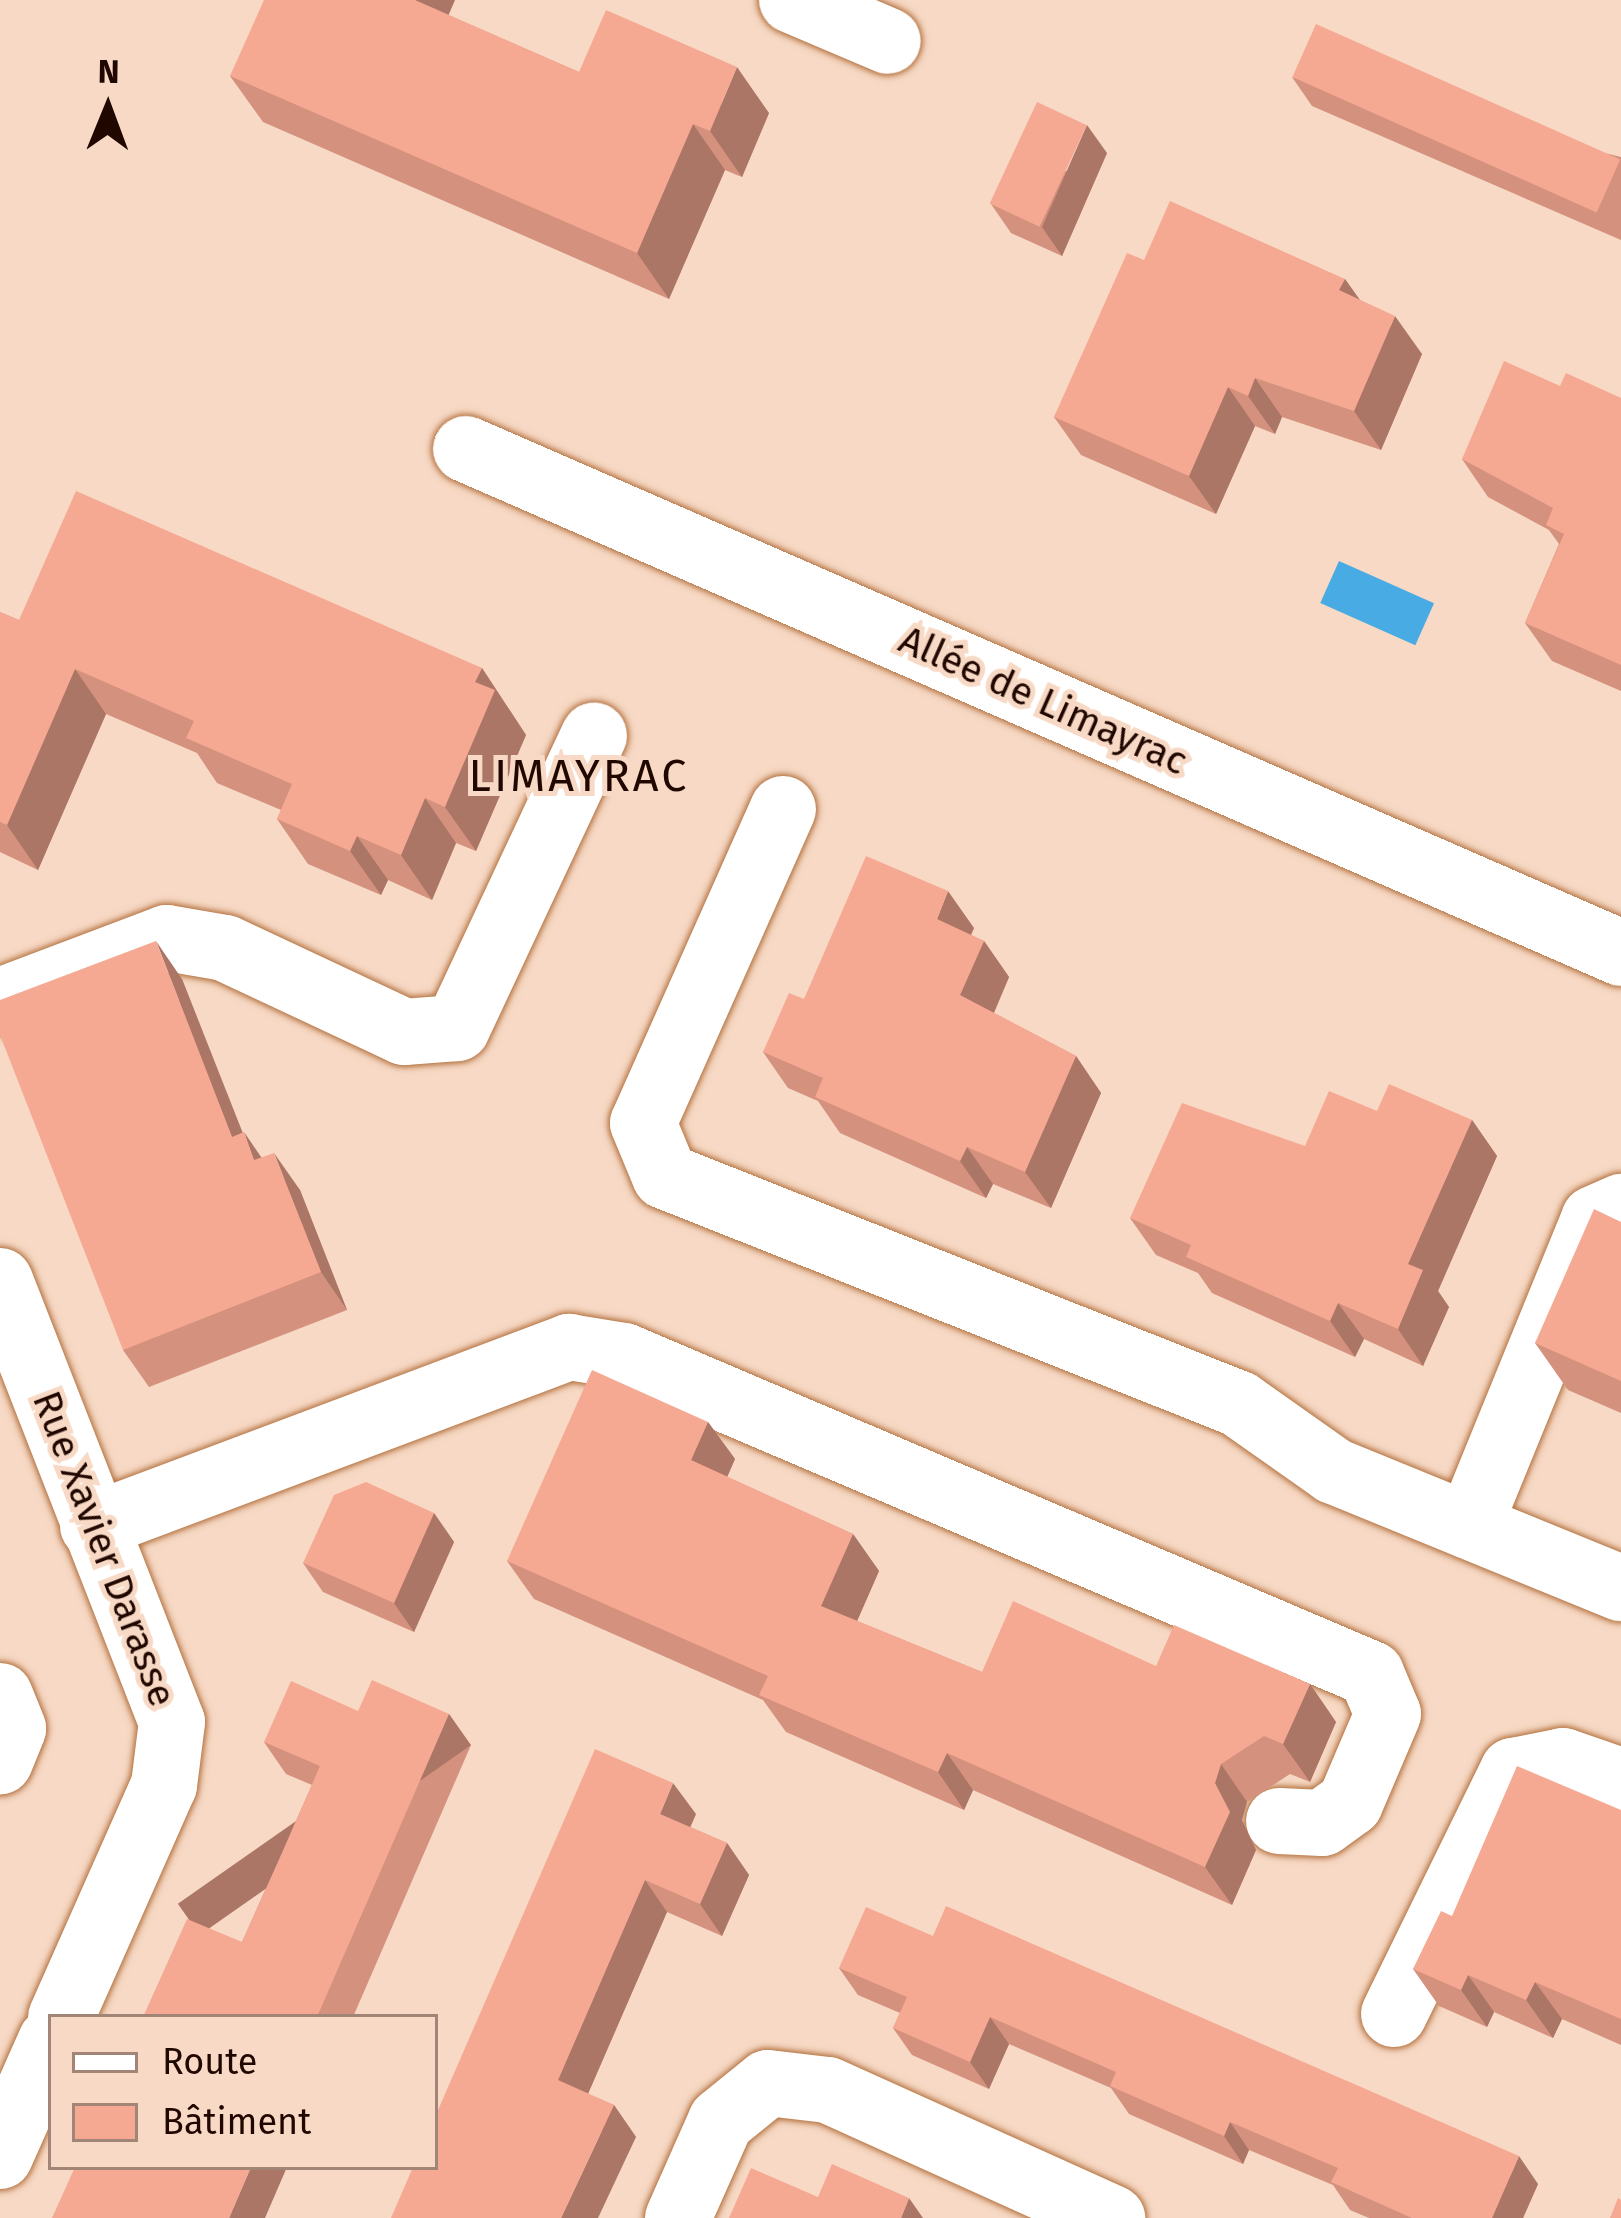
<!DOCTYPE html>
<meta charset="utf-8">
<style>
body{margin:0}
#map{position:relative;width:1621px;height:2218px;overflow:hidden;background:#f7d9c5;font-family:"Fira Sans",sans-serif}
div>[style]{position:absolute}
.water>*{inset:0;background:#48abe3;transform-origin:0 0}
.roads{filter:drop-shadow(0 0 3px #b3713e) drop-shadow(0 0 3px #b3713e)}
.minor>*{height:66px;margin:-33px;padding:0 33px;transform-origin:33px;border-radius:33px;background:#fff}
.wall>*{inset:0;background:#d4917e}
.shaded-wall>*{inset:0;background:#ac7666;transform-origin:0 0}
.building>*{inset:0;background:#f6a992;transform-origin:0 0}
span{translate:-50% -50%;white-space:nowrap;text-align:center;line-height:1.15;-webkit-text-stroke:10px #f7d9c5;paint-order:stroke}
.street-label{font-size:39px;color:#200700}
.quarter-label{font-size:45px;color:#200700;letter-spacing:3px}
.legend{position:absolute;left:48px;top:2014px;width:390px;height:156px;box-sizing:border-box;background:#f7d9c5;border:3px solid #a18576;margin:0;padding:15px 21px;list-style:none;font-size:36px;color:#200700}
.legend li{display:flex;align-items:center;gap:24px;height:60px}
.legend b{width:60px;border:3px solid #a18576}
.north{position:absolute;left:48px;top:48px;width:120px;height:120px;-webkit-text-stroke:9px #f7d9c5;paint-order:stroke;rotate:1deg;font-size:33px;font-weight:700;line-height:48px;text-align:center;color:#200700}
.north::after{content:'';display:block;margin:auto;width:42px;height:54px;background:#200700;clip-path:polygon(50% 0,100% 100%,50% 72%,0 100%)}
</style>
<div id="map">
<div class="water">
<div style="left:1339px;top:561px;width:104px;height:46px;rotate:24deg"></div>
</div>
<div class="roads">
<div class="minor">
<div style="left:792px;top:0;width:104px;rotate:23.1deg"></div>
<div style="left:466px;top:449px;width:1260px;rotate:23.57deg"></div>
<div style="left:783px;top:809px;width:344px;rotate:114deg"></div>
<div style="left:643px;top:1123px;width:57px;rotate:67.5deg"></div>
<div style="left:665px;top:1176px;width:618px;rotate:21.66deg"></div>
<div style="left:1239px;top:1404px;width:116px;rotate:35.2deg"></div>
<div style="left:1334px;top:1471px;width:310px;rotate:22.2deg"></div>
<div style="left:0;top:1001px;width:178px;rotate:-20.7deg"></div>
<div style="left:167px;top:938px;width:59px;rotate:9.8deg"></div>
<div style="left:225px;top:948px;width:198px;rotate:25.1deg"></div>
<div style="left:404px;top:1032px;width:53px;rotate:-4.3deg"></div>
<div style="left:457px;top:1028px;width:323px;rotate:-64.9deg"></div>
<div style="left:0;top:1281px;width:473px;rotate:68.7deg"></div>
<div style="left:172px;top:1722px;width:64px;rotate:97.2deg"></div>
<div style="left:164px;top:1785px;width:254px;rotate:113.9deg"></div>
<div style="left:93px;top:1526px;width:509px;rotate:-20.61deg"></div>
<div style="left:569px;top:1347px;width:56px;rotate:9.3deg"></div>
<div style="left:624px;top:1356px;width:812px;rotate:23.06deg"></div>
<div style="left:1371px;top:1674px;width:43px;rotate:67deg"></div>
<div style="left:1388px;top:1714px;width:97px;rotate:113.1deg"></div>
<div style="left:1350px;top:1803px;width:34px;rotate:144deg"></div>
<div style="left:1322px;top:1823px;width:43px;rotate:-177.3deg"></div>
<div style="left:1469px;top:1526px;width:331px;rotate:-67.8deg"></div>
<div style="left:1594px;top:1219px;width:30px;rotate:-24deg"></div>
<div style="left:0;top:1696px;width:35px;rotate:68deg"></div>
<div style="left:13px;top:1729px;width:35px;rotate:112deg"></div>
<div style="left:1394px;top:2014px;width:271px;rotate:-63.9deg"></div>
<div style="left:1513px;top:1771px;width:51px;rotate:-11.3deg"></div>
<div style="left:1563px;top:1761px;width:61px;rotate:19deg"></div>
<div style="left:0;top:2156px;width:126px;rotate:-66.1deg"></div>
<div style="left:678px;top:2218px;width:106px;rotate:-66.1deg"></div>
<div style="left:721px;top:2121px;width:60px;rotate:-39deg"></div>
<div style="left:768px;top:2083px;width:60px;rotate:6.7deg"></div>
<div style="left:828px;top:2090px;width:312px;rotate:24.3deg"></div>
</div>
</div>
<div class="wall">
<div style="clip-path:polygon(448px 15px,579px 72px,769px 113px,742px 177px,725px 170px,669px 299px,263px 122px,230px 76px)"></div>
<div style="clip-path:polygon(1292px 77px,1621px 157px,1621px 240px,1312px 106px)"></div>
<div style="clip-path:polygon(1107px 153px,1062px 256px,1011px 233px,991px 204px)"></div>
<div style="clip-path:polygon(1144px 260px,1345px 279px,1359px 299px,1422px 354px,1381px 450px,1282px 417px,1275px 434px,1255px 426px,1216px 514px,1081px 455px,1054px 417px)"></div>
<div style="clip-path:polygon(1560px 386px,1621px 398px,1621px 691px,1552px 661px,1525px 623px,1559px 544px,1549px 530px,1488px 497px,1462px 459px)"></div>
<div style="clip-path:polygon(0 612px,19px 620px,482px 668px,526px 735px,476px 851px,456px 843px,432px 900px,388px 880px,381px 895px,308px 864px,277px 819px,281px 810px,217px 783px,197px 753px,106px 714px,38px 870px,0 852px)"></div>
<div style="clip-path:polygon(974px 928px,971px 935px,984px 941px,1009px 977px,994px 1013px,1076px 1056px,1101px 1093px,1051px 1208px,993px 1184px,986px 1198px,840px 1133px,818px 1101px,788px 1088px,763px 1052px,804px 999px)"></div>
<div style="clip-path:polygon(182px 979px,242px 1133px,261px 1158px,300px 1190px,347px 1310px,149px 1387px,123px 1350px)"></div>
<div style="clip-path:polygon(1377px 1111px,1472px 1120px,1497px 1156px,1438px 1291px,1449px 1307px,1423px 1366px,1364px 1339px,1355px 1357px,1212px 1293px,1198px 1273px,1156px 1255px,1130px 1218px,1305px 1146px)"></div>
<div style="clip-path:polygon(1621px 1222px,1621px 1413px,1568px 1390px,1535px 1343px)"></div>
<div style="clip-path:polygon(708px 1422px,735px 1459px,727px 1477px,853px 1534px,879px 1571px,857px 1621px,982px 1672px,1156px 1666px,1310px 1684px,1336px 1722px,1310px 1782px,1290px 1774px,1247px 1802px,1242px 1820px,1256px 1850px,1232px 1905px,973px 1790px,964px 1810px,786px 1732px,763px 1700px,534px 1599px,507px 1561px)"></div>
<div style="clip-path:polygon(434px 1513px,454px 1542px,414px 1632px,323px 1592px,303px 1563px)"></div>
<div style="clip-path:polygon(358px 1711px,449px 1714px,471px 1745px,353px 2017px,143px 2017px,242px 1942px,312px 1785px,286px 1774px,264px 1742px)"></div>
<div style="clip-path:polygon(1621px 1810px,1621px 2045px,1562px 2019px,1553px 2038px,1494px 2012px,1487px 2027px,1439px 2006px,1413px 1969px,1452px 1916px)"></div>
<div style="clip-path:polygon(696px 1814px,690px 1827px,727px 1843px,749px 1875px,722px 1936px,667px 1912px,588px 2094px,614px 2105px,636px 2137px,435px 2117px)"></div>
<div style="clip-path:polygon(933px 1936px,1538px 2184px,1523px 2218px,1369px 2218px,1350px 2210px,1333px 2185px,1249px 2150px,1243px 2164px,1129px 2114px,1111px 2088px,1009px 2044px,989px 2089px,912px 2055px,893px 2028px,900px 2013px,858px 1995px,839px 1968px)"></div>
</div>
<div class="shaded-wall">
<div style="clip-path:polygon(407px 0,455px 0,437px 42px)"></div>
<div style="clip-path:polygon(737px 67px,769px 113px,742px 177px,710px 131px)"></div>
<div style="clip-path:polygon(693px 124px,725px 170px,669px 299px,637px 253px)"></div>
<div style="clip-path:polygon(1087px 125px,1107px 153px,1062px 256px,1042px 227px)"></div>
<div style="clip-path:polygon(1345px 279px,1372px 317px,1339px 290px)"></div>
<div style="clip-path:polygon(1395px 316px,1422px 354px,1381px 450px,1354px 411px)"></div>
<div style="clip-path:polygon(1255px 378px,1282px 417px,1275px 434px,1248px 396px)"></div>
<div style="clip-path:polygon(1228px 387px,1255px 426px,1216px 514px,1189px 476px)"></div>
<div style="clip-path:polygon(482px 668px,526px 735px,476px 851px,445px 807px,475px 682px)"></div>
<div style="clip-path:polygon(75px 669px,106px 714px,38px 870px,7px 825px)"></div>
<div style="clip-path:polygon(425px 798px,456px 843px,432px 900px,401px 855px)"></div>
<div style="clip-path:polygon(357px 836px,388px 880px,381px 895px,350px 851px)"></div>
<div style="clip-path:polygon(948px 891px,974px 928px,962px 955px,937px 919px)"></div>
<div style="clip-path:polygon(156px 941px,182px 979px,259px 1174px,232px 1137px)"></div>
<div style="clip-path:polygon(984px 941px,1009px 977px,986px 1031px,960px 995px)"></div>
<div style="clip-path:polygon(1076px 1056px,1101px 1093px,1051px 1208px,1025px 1172px)"></div>
<div style="clip-path:polygon(1472px 1120px,1497px 1156px,1438px 1291px,1449px 1307px,1423px 1366px,1398px 1329px,1408px 1264px)"></div>
<div style="clip-path:polygon(244px 1132px,270px 1170px,254px 1160px)"></div>
<div style="clip-path:polygon(967px 1147px,993px 1184px,986px 1198px,960px 1161px)"></div>
<div style="clip-path:polygon(274px 1153px,300px 1190px,347px 1310px,321px 1272px)"></div>
<div style="clip-path:polygon(1338px 1303px,1364px 1339px,1355px 1357px,1330px 1321px)"></div>
<div style="clip-path:polygon(708px 1422px,735px 1459px,718px 1498px,691px 1460px)"></div>
<div style="clip-path:polygon(434px 1513px,454px 1542px,414px 1632px,394px 1603px)"></div>
<div style="clip-path:polygon(853px 1534px,879px 1571px,847px 1644px,821px 1606px)"></div>
<div style="clip-path:polygon(1310px 1684px,1336px 1722px,1310px 1782px,1283px 1744px)"></div>
<div style="left:449px;top:1714px;width:38px;height:331px;rotate:55deg"></div>
<div style="clip-path:polygon(947px 1753px,973px 1790px,964px 1810px,938px 1772px)"></div>
<div style="clip-path:polygon(1221px 1764px,1247px 1802px,1242px 1820px,1256px 1850px,1232px 1905px,1205px 1867px,1215px 1783px)"></div>
<div style="clip-path:polygon(673px 1783px,696px 1814px,682px 1846px,660px 1814px)"></div>
<div style="clip-path:polygon(727px 1843px,749px 1875px,722px 1936px,700px 1904px)"></div>
<div style="clip-path:polygon(645px 1880px,667px 1912px,580px 2112px,558px 2080px)"></div>
<div style="clip-path:polygon(1468px 1975px,1494px 2012px,1487px 2027px,1461px 1990px)"></div>
<div style="clip-path:polygon(1535px 1982px,1562px 2019px,1553px 2038px,1526px 2000px)"></div>
<div style="clip-path:polygon(990px 2017px,1009px 2044px,989px 2089px,970px 2062px)"></div>
<div style="clip-path:polygon(614px 2105px,636px 2137px,598px 2218px,561px 2218px)"></div>
<div style="clip-path:polygon(1230px 2122px,1249px 2150px,1243px 2164px,1224px 2136px)"></div>
<div style="clip-path:polygon(1519px 2156px,1538px 2184px,1523px 2218px,1492px 2218px)"></div>
<div style="clip-path:polygon(251px 2167px,287px 2167px,265px 2218px,229px 2218px)"></div>
<div style="clip-path:polygon(909px 2198px,923px 2218px,901px 2218px)"></div>
</div>
<div class="building">
<div style="clip-path:polygon(264px 0,415px 0,579px 72px,606px 10px,737px 67px,710px 131px,693px 124px,637px 253px,230px 76px)"></div>
<div style="left:1316px;top:24px;width:333px;height:58px;rotate:24deg"></div>
<div style="left:1037px;top:102px;width:55px;height:112px;rotate:25deg"></div>
<div style="clip-path:polygon(1170px 201px,1345px 279px,1339px 290px,1395px 316px,1354px 411px,1255px 378px,1248px 396px,1228px 387px,1189px 476px,1054px 417px,1127px 253px,1144px 260px)"></div>
<div style="clip-path:polygon(1504px 361px,1560px 386px,1566px 373px,1621px 398px,1621px 665px,1525px 623px,1564px 534px,1546px 525px,1553px 508px,1462px 459px)"></div>
<div style="clip-path:polygon(76px 491px,482px 668px,475px 682px,495px 690px,445px 807px,425px 798px,401px 855px,357px 836px,350px 851px,277px 819px,292px 784px,186px 738px,194px 721px,75px 669px,7px 825px,0 822px,0 612px,19px 620px)"></div>
<div style="clip-path:polygon(866px 856px,948px 891px,937px 919px,984px 941px,960px 995px,1076px 1056px,1025px 1172px,967px 1147px,960px 1161px,815px 1097px,823px 1078px,763px 1052px,789px 993px,804px 999px)"></div>
<div style="clip-path:polygon(156px 941px,232px 1137px,244px 1132px,254px 1160px,274px 1153px,321px 1272px,123px 1350px,0 1035px,0 1000px)"></div>
<div style="clip-path:polygon(1389px 1084px,1472px 1120px,1408px 1264px,1423px 1270px,1398px 1329px,1338px 1303px,1330px 1321px,1186px 1257px,1191px 1245px,1130px 1218px,1182px 1103px,1305px 1146px,1329px 1091px,1377px 1111px)"></div>
<div style="clip-path:polygon(1594px 1209px,1621px 1222px,1621px 1381px,1535px 1343px)"></div>
<div style="clip-path:polygon(592px 1370px,708px 1422px,691px 1460px,853px 1534px,821px 1606px,982px 1672px,1013px 1601px,1156px 1666px,1174px 1625px,1310px 1684px,1283px 1744px,1264px 1736px,1221px 1764px,1215px 1783px,1230px 1812px,1205px 1867px,947px 1753px,938px 1772px,759px 1695px,768px 1676px,507px 1561px)"></div>
<div style="clip-path:polygon(366px 1482px,434px 1513px,394px 1603px,303px 1563px,334px 1495px)"></div>
<div style="clip-path:polygon(372px 1680px,449px 1714px,317px 2017px,143px 2017px,187px 1919px,242px 1942px,281px 1855px,320px 1766px,264px 1742px,291px 1681px,358px 1711px)"></div>
<div style="clip-path:polygon(595px 1749px,673px 1783px,660px 1814px,727px 1843px,700px 1904px,645px 1880px,558px 2080px,614px 2105px,561px 2218px,391px 2218px,413px 2167px,435px 2167px,435px 2117px)"></div>
<div style="clip-path:polygon(1517px 1766px,1621px 1810px,1621px 2019px,1535px 1982px,1526px 2000px,1468px 1975px,1461px 1990px,1413px 1969px,1441px 1911px,1452px 1916px)"></div>
<div style="clip-path:polygon(946px 1906px,1519px 2156px,1492px 2218px,1412px 2218px,1331px 2182px,1338px 2168px,1230px 2122px,1224px 2136px,1110px 2086px,1116px 2072px,990px 2017px,970px 2062px,893px 2028px,907px 1997px,839px 1968px,866px 1907px,933px 1936px)"></div>
<div style="clip-path:polygon(832px 2164px,909px 2198px,901px 2218px,729px 2218px,751px 2168px,818px 2197px)"></div>
<div style="clip-path:polygon(75px 2167px,251px 2167px,229px 2218px,52px 2218px)"></div>
<div style="clip-path:polygon(1618px 2198px,1621px 2200px,1621px 2218px,1610px 2218px)"></div>
</div>
<div class="street-label">
<span style="left:1043px;top:701px;rotate:24deg">Allée de Limayrac</span>
<span style="left:104px;top:1549px;rotate:69deg">Rue Xavier Darasse</span>
</div>
<div class="quarter-label">
<span style="left:579px;top:777px">LIMAYRAC</span>
</div>
<ul class="legend">
<li><b style="height:15px;background:#fff"></b>Route</li>
<li><b style="height:33px;background:#f6a992"></b>Bâtiment</li>
</ul>
<div class="north">N</div>
</div>
